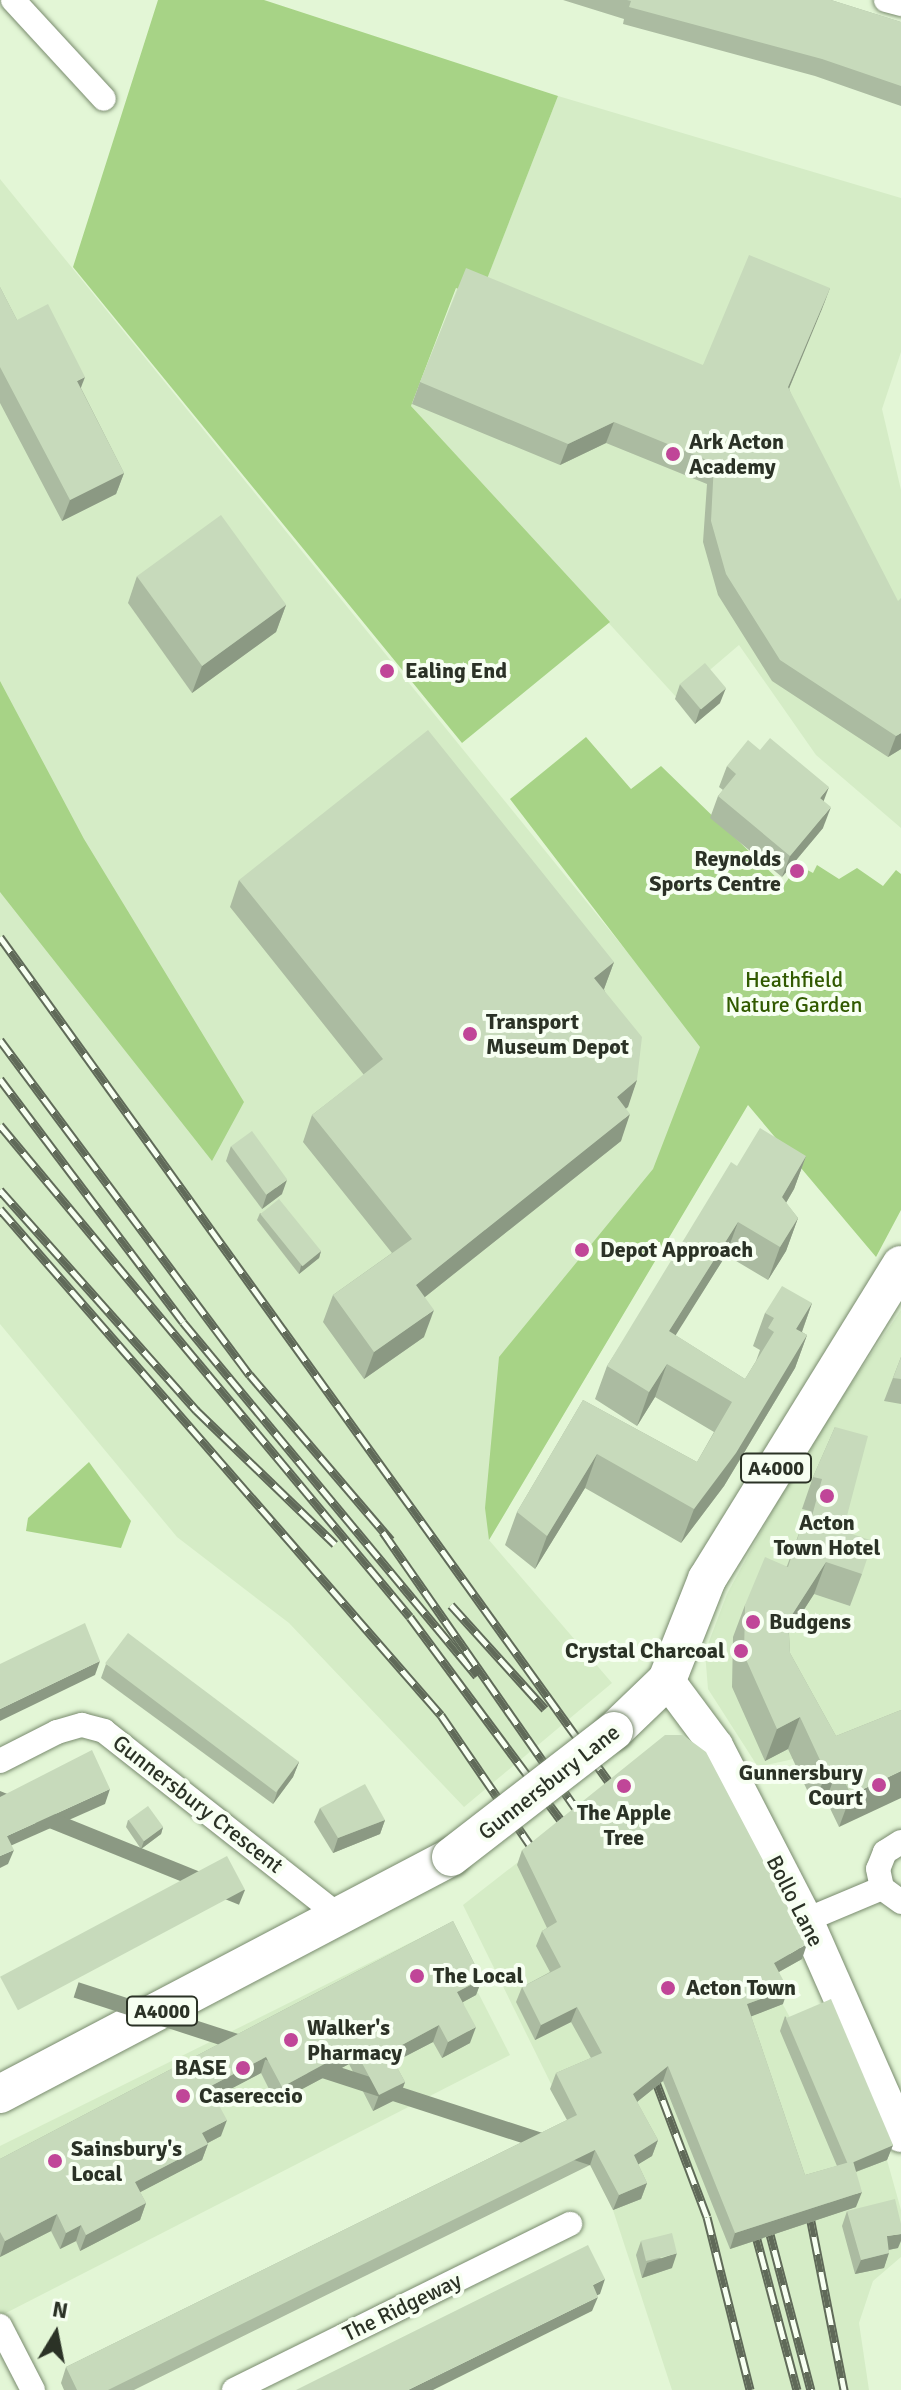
<!DOCTYPE html>
<style>
body{margin:0}
#map{position:relative;width:901px;height:2390px;overflow:hidden;background:#e3f6d6;font-family:Signika,sans-serif}
div>[style]{position:absolute}
.built>*{inset:0;background:#d5ecc6}
.green>*{inset:0;background:#a7d386}
.roads{filter:drop-shadow(0 0 2px #798b6e) drop-shadow(0 0 2px #798b6e)}
.street>*{height:24px;margin:-12px;padding:0 12px;transform-origin:12px;border-radius:12px;background:#fff}
.secondary>*{height:34px;margin:-17px;padding:0 17px;transform-origin:17px;border-radius:17px;background:#fff}
.primary>*{height:38px;margin:-19px;padding:0 19px;transform-origin:19px;border-radius:19px;background:#fff}
.rail>*{height:9px;margin-top:-4.5px;transform-origin:0;background:repeating-linear-gradient(90deg,#f7fff2 0 18px,#606a59 0 36px);box-sizing:border-box;border-block:2px solid #606a59}
.bridges{filter:drop-shadow(0 0 2px #798b6e) drop-shadow(0 0 2px #798b6e)}
.primary-bridge>*{height:38px;margin:-19px;padding:0 19px;transform-origin:19px;border-radius:19px;background:#fff}
.wall>*{inset:0;background:#abbba1}
.shaded-wall>*{inset:0;background:#8b9983;transform-origin:0 0}
.building>*{inset:0;background:#c7dabb;transform-origin:0 0}
.dots>*{width:22px;height:22px;translate:-50% -50%;box-sizing:border-box;border:4px solid #f7fff2;border-radius:50%}
span{translate:-50% -50%;white-space:nowrap;text-align:center;line-height:1.15;-webkit-text-stroke:8px #f7fff2;paint-order:stroke}
.shield-label span{padding:2px 6px;background:#f7fff2;border:2px solid;border-radius:6px;-webkit-text-stroke-width:0}
.shield-label{font-size:20px;color:#2b3226;font-weight:700}
.poi-label{font-size:22px;color:#2b3226;font-weight:700}
.left{translate:0 -50%;text-align:left}
.right{translate:-100% -50%;text-align:right}
.park-label{font-size:22px;color:#315a00}
.street-label{font-size:22px;color:#2b3226}
.north{position:absolute;left:16px;top:2294px;width:80px;height:80px;-webkit-text-stroke:6px #f7fff2;paint-order:stroke;rotate:10deg;font-size:22px;font-weight:700;line-height:32px;text-align:center;color:#2b3226}
.north::after{content:'';display:block;margin:auto;width:28px;height:36px;background:#2b3226;clip-path:polygon(50% 0,100% 100%,50% 72%,0 100%)}
</style>
<div id="map">
<div class="built">
<div style="clip-path:polygon(558px 96px,901px 198px,901px 352px,882px 409px,901px 490px,901px 828px,816px 755px,739px 645px,677px 698px,411px 406px,457px 288px,480px 296px)"></div>
<div style="clip-path:polygon(0 179px,749px 1102px,489px 1540px,612px 1683px,464px 1807px,289px 1623px,177px 1537px,0 1324px)"></div>
<div style="clip-path:polygon(901px 1310px,901px 1735px,758px 1767px,708px 1689px,705px 1652px,727px 1594px,803px 1455px)"></div>
<div style="clip-path:polygon(531px 1852px,743px 1931px,794px 2025px,887px 2160px,901px 2210px,901px 2257px,873px 2281px,859px 2323px,869px 2390px,672px 2390px,613px 2210px,463px 1905px)"></div>
<div style="clip-path:polygon(444px 1926px,510px 2055px,0 2316px,0 2146px)"></div>
</div>
<div class="green">
<div style="clip-path:polygon(158px 0,264px 0,558px 96px,480px 297px,456px 288px,411px 406px,610px 622px,462px 743px,73px 267px)"></div>
<div style="clip-path:polygon(0 681px,84px 839px,244px 1102px,212px 1161px,0 892px)"></div>
<div style="clip-path:polygon(586px 737px,631px 789px,661px 766px,784px 885px,798px 865px,813px 873px,817px 865px,839px 879px,857px 868px,883px 886px,896px 870px,901px 874px,901px 1210px,876px 1257px,748px 1105px,489px 1540px,485px 1508px,499px 1357px,653px 1169px,700px 1047px,510px 799px)"></div>
<div style="clip-path:polygon(89px 1462px,131px 1521px,121px 1548px,26px 1531px,28px 1518px)"></div>
</div>
<div class="roads">
<div class="street">
<div style="left:13px;top:0;width:134px;rotate:47.4deg"></div>
<div style="left:886px;top:0;width:16px;rotate:15deg"></div>
<div style="left:0;top:1761px;width:64px;rotate:-27deg"></div>
<div style="left:57px;top:1732px;width:26px;rotate:-16deg"></div>
<div style="left:82px;top:1725px;width:23px;rotate:15deg"></div>
<div style="left:104px;top:1731px;width:303px;rotate:38.2deg"></div>
<div style="left:901px;top:1842px;width:19px;rotate:148deg"></div>
<div style="left:885px;top:1852px;width:18px;rotate:112deg"></div>
<div style="left:878px;top:1869px;width:19px;rotate:78deg"></div>
<div style="left:882px;top:1888px;width:24px;rotate:36deg"></div>
<div style="left:806px;top:1920px;width:82px;rotate:-22.8deg"></div>
<div style="left:0;top:2326px;width:72px;rotate:62.7deg"></div>
<div style="left:234px;top:2390px;width:375px;rotate:-26.3deg"></div>
</div>
<div class="secondary">
<div style="left:667px;top:1680px;width:82px;rotate:53.4deg"></div>
<div style="left:716px;top:1746px;width:196px;rotate:62.7deg"></div>
<div style="left:806px;top:1920px;width:235px;rotate:66.2deg"></div>
</div>
<div class="primary">
<div style="left:614px;top:1731px;width:74px;rotate:-43.9deg"></div>
<div style="left:667px;top:1680px;width:109px;rotate:-68.4deg"></div>
<div style="left:707px;top:1579px;width:369px;rotate:-58.3deg"></div>
<div style="left:0;top:2094px;width:509px;rotate:-27.72deg"></div>
</div>
</div>
<div class="rail">
<div style="left:0;top:937px;width:1064px;rotate:54.22deg"></div>
<div style="left:0;top:1040px;width:418px;rotate:53.3deg"></div>
<div style="left:250px;top:1375px;width:217px;rotate:49.5deg"></div>
<div style="left:0;top:1079px;width:304px;rotate:53deg"></div>
<div style="left:183px;top:1322px;width:460px;rotate:50.3deg"></div>
<div style="left:0;top:1125px;width:640px;rotate:50.19deg"></div>
<div style="left:410px;top:1617px;width:275px;rotate:53.4deg"></div>
<div style="left:0;top:1190px;width:295px;rotate:48.3deg"></div>
<div style="left:196px;top:1410px;width:193px;rotate:44deg"></div>
<div style="left:0;top:1209px;width:671px;rotate:48.93deg"></div>
<div style="left:441px;top:1715px;width:177px;rotate:55.6deg"></div>
<div style="left:383px;top:1532px;width:356px;rotate:55.1deg"></div>
<div style="left:451px;top:1605px;width:140px;rotate:47.9deg"></div>
<div style="left:650px;top:2066px;width:161px;rotate:69.3deg"></div>
<div style="left:707px;top:2217px;width:178px;rotate:76deg"></div>
<div style="left:807px;top:2201px;width:193px;rotate:78.9deg"></div>
<div style="left:765px;top:2215px;width:181px;rotate:75.3deg"></div>
<div style="left:751px;top:2217px;width:179px;rotate:75.1deg"></div>
</div>
<div class="bridges">
<div class="primary-bridge">
<div style="left:451px;top:1857px;width:206px;rotate:-37.7deg"></div>
</div>
</div>
<div class="wall">
<div style="clip-path:polygon(563px 0,831px 0,901px 22px,901px 106px,815px 76px,623px 24px,624px 19px)"></div>
<div style="clip-path:polygon(0 287px,17px 320px,81px 388px,124px 473px,116px 494px,62px 521px,0 403px)"></div>
<div style="clip-path:polygon(830px 288px,789px 388px,901px 749px,888px 757px,772px 681px,718px 595px,703px 542px,707px 484px,606px 443px,560px 465px,412px 404px,420px 382px,703px 365px)"></div>
<div style="clip-path:polygon(137px 576px,286px 605px,276px 632px,192px 693px,128px 603px)"></div>
<div style="clip-path:polygon(680px 684px,720px 703px,695px 724px,675px 699px)"></div>
<div style="clip-path:polygon(727px 766px,824px 801px,823px 828px,782px 877px,710px 818px,718px 796px,723px 790px,719px 787px)"></div>
<div style="clip-path:polygon(239px 880px,614px 962px,604px 989px,637px 1080px,626px 1108px,621px 1141px,425px 1297px,424px 1337px,364px 1379px,323px 1322px,333px 1295px,392px 1253px,303px 1142px,312px 1115px,364px 1075px,230px 907px)"></div>
<div style="clip-path:polygon(231px 1146px,282px 1194px,262px 1209px,226px 1161px)"></div>
<div style="clip-path:polygon(806px 1156px,794px 1189px,786px 1203px,798px 1218px,786px 1251px,768px 1280px,726px 1255px,675px 1335px,745px 1379px,756px 1361px,760px 1350px,753px 1346px,765px 1313px,812px 1303px,802px 1332px,807px 1335px,795px 1368px,724px 1486px,681px 1543px,585px 1488px,535px 1569px,505px 1545px,517px 1512px,583px 1400px,697px 1462px,714px 1432px,655px 1397px,637px 1426px,595px 1399px,607px 1366px,737px 1166px)"></div>
<div style="clip-path:polygon(260px 1213px,321px 1251px,319px 1258px,299px 1274px,257px 1220px)"></div>
<div style="clip-path:polygon(901px 1357px,901px 1404px,884px 1401px)"></div>
<div style="clip-path:polygon(835px 1427px,843px 1531px,862px 1574px,850px 1606px,814px 1594px,789px 1633px,790px 1653px,836px 1736px,901px 1710px,839px 1827px,826px 1800px,814px 1805px,788px 1749px,765px 1761px,732px 1687px,733px 1637px,745px 1605px,787px 1566px,802px 1525px,806px 1526px,810px 1511px,802px 1509px,813px 1477px)"></div>
<div style="clip-path:polygon(106px 1664px,299px 1762px,293px 1777px,273px 1804px,101px 1678px)"></div>
<div style="clip-path:polygon(320px 1808px,385px 1820px,380px 1834px,333px 1853px,314px 1822px)"></div>
<div style="clip-path:polygon(128px 1820px,163px 1827px,161px 1834px,141px 1849px,126px 1827px)"></div>
<div style="clip-path:polygon(522px 1850px,802px 1959px,779px 1972px,783px 2004px,751px 2016px,805px 2175px,837px 2166px,780px 2031px,785px 2016px,893px 2145px,887px 2160px,856px 2172px,856px 2207px,730px 2249px,663px 2081px,637px 2102px,658px 2140px,652px 2156px,638px 2164px,647px 2183px,641px 2199px,613px 2210px,590px 2165px,134px 2390px,64px 2390px,61px 2383px,66px 2367px,567px 2120px,550px 2089px,556px 2073px,591px 2058px,571px 2022px,535px 2040px,516px 2002px,522px 1987px,550px 1972px,536px 1946px,542px 1931px,547px 1928px,517px 1865px)"></div>
<div style="clip-path:polygon(453px 1921px,482px 1979px,476px 1995px,463px 2002px,470px 2043px,442px 2058px,433px 2042px,394px 2062px,405px 2082px,399px 2098px,373px 2111px,349px 2064px,276px 2103px,261px 2073px,215px 2097px,221px 2136px,208px 2143px,202px 2160px,140px 2192px,146px 2203px,140px 2220px,80px 2251px,76px 2241px,60px 2249px,51px 2231px,0 2257px,0 2159px)"></div>
<div style="clip-path:polygon(847px 2211px,898px 2248px,889px 2250px,884px 2268px,855px 2274px,842px 2226px)"></div>
<div style="clip-path:polygon(641px 2241px,672px 2268px,642px 2278px,636px 2255px)"></div>
</div>
<div class="shaded-wall">
<div style="clip-path:polygon(830px 288px,822px 309px,781px 408px,788px 387px)"></div>
<div style="clip-path:polygon(85px 377px,77px 398px,77px 381px)"></div>
<div style="clip-path:polygon(614px 422px,606px 443px,560px 465px,568px 444px)"></div>
<div style="clip-path:polygon(124px 473px,116px 494px,62px 521px,70px 500px)"></div>
<div style="clip-path:polygon(286px 605px,276px 632px,192px 693px,202px 666px)"></div>
<div style="clip-path:polygon(726px 688px,720px 703px,695px 724px,700px 709px)"></div>
<div style="clip-path:polygon(901px 733px,901px 749px,888px 757px,896px 736px)"></div>
<div style="clip-path:polygon(829px 787px,821px 808px,820px 798px)"></div>
<div style="clip-path:polygon(831px 807px,823px 828px,782px 877px,790px 856px)"></div>
<div style="clip-path:polygon(614px 962px,604px 989px,585px 1004px,594px 978px)"></div>
<div style="clip-path:polygon(637px 1080px,628px 1107px,607px 1124px,617px 1097px)"></div>
<div style="clip-path:polygon(630px 1114px,621px 1141px,406px 1312px,416px 1285px)"></div>
<div style="clip-path:polygon(806px 1156px,794px 1189px,770px 1230px,782px 1197px)"></div>
<div style="clip-path:polygon(287px 1180px,282px 1194px,262px 1209px,267px 1194px)"></div>
<div style="clip-path:polygon(798px 1218px,786px 1251px,768px 1280px,780px 1247px)"></div>
<div style="clip-path:polygon(738px 1222px,726px 1255px,657px 1365px,669px 1331px)"></div>
<div style="clip-path:polygon(321px 1251px,319px 1258px,299px 1274px,301px 1266px)"></div>
<div style="clip-path:polygon(812px 1303px,800px 1337px,796px 1329px)"></div>
<div style="clip-path:polygon(434px 1310px,424px 1337px,364px 1379px,374px 1352px)"></div>
<div style="clip-path:polygon(807px 1335px,795px 1368px,724px 1486px,681px 1543px,694px 1509px)"></div>
<div style="clip-path:polygon(667px 1364px,655px 1397px,637px 1426px,649px 1392px)"></div>
<div style="clip-path:polygon(597px 1454px,585px 1488px,535px 1569px,547px 1536px)"></div>
<div style="clip-path:polygon(826px 1562px,814px 1594px,776px 1653px,788px 1621px)"></div>
<div style="clip-path:polygon(100px 1661px,95px 1675px,0 1721px,0 1709px)"></div>
<div style="clip-path:polygon(800px 1717px,788px 1749px,765px 1761px,777px 1729px)"></div>
<div style="clip-path:polygon(299px 1762px,293px 1777px,273px 1804px,278px 1790px)"></div>
<div style="clip-path:polygon(838px 1767px,826px 1800px,814px 1805px,826px 1773px)"></div>
<div style="clip-path:polygon(901px 1771px,901px 1798px,839px 1827px,851px 1795px)"></div>
<div style="clip-path:polygon(110px 1789px,105px 1804px,1px 1850px,7px 1836px)"></div>
<div style="clip-path:polygon(385px 1820px,380px 1834px,333px 1853px,338px 1838px)"></div>
<div style="clip-path:polygon(163px 1827px,161px 1834px,141px 1849px,144px 1841px)"></div>
<div style="clip-path:polygon(14px 1850px,8px 1864px,0 1868px,0 1856px)"></div>
<div style="left:245px;top:1890px;width:16px;height:276px;rotate:112deg"></div>
<div style="clip-path:polygon(807px 1944px,802px 1959px,768px 1978px,774px 1963px)"></div>
<div style="clip-path:polygon(482px 1979px,476px 1995px,452px 2008px,457px 1992px)"></div>
<div style="clip-path:polygon(788px 1989px,783px 2004px,742px 2020px,747px 2004px)"></div>
<div style="clip-path:polygon(577px 2007px,571px 2022px,535px 2040px,541px 2025px)"></div>
<div style="clip-path:polygon(439px 2025px,433px 2042px,383px 2068px,389px 2052px)"></div>
<div style="clip-path:polygon(476px 2027px,470px 2043px,442px 2058px,448px 2042px)"></div>
<div style="clip-path:polygon(354px 2048px,349px 2064px,276px 2103px,282px 2087px)"></div>
<div style="clip-path:polygon(266px 2057px,261px 2073px,204px 2103px,209px 2087px)"></div>
<div style="clip-path:polygon(668px 2066px,663px 2081px,627px 2110px,633px 2094px)"></div>
<div style="clip-path:polygon(405px 2082px,399px 2098px,373px 2111px,379px 2095px)"></div>
<div style="clip-path:polygon(227px 2120px,221px 2136px,196px 2149px,202px 2133px)"></div>
<div style="clip-path:polygon(658px 2140px,652px 2156px,629px 2170px,634px 2155px)"></div>
<div style="clip-path:polygon(208px 2144px,202px 2160px,129px 2198px,135px 2182px)"></div>
<div style="clip-path:polygon(893px 2145px,887px 2160px,842px 2177px,847px 2163px)"></div>
<div style="left:595px;top:2150px;width:16px;height:543px;rotate:108deg"></div>
<div style="clip-path:polygon(647px 2183px,641px 2199px,613px 2210px,619px 2195px)"></div>
<div style="clip-path:polygon(862px 2192px,856px 2207px,730px 2249px,735px 2233px)"></div>
<div style="clip-path:polygon(146px 2203px,140px 2220px,80px 2251px,86px 2235px)"></div>
<div style="clip-path:polygon(57px 2214px,51px 2231px,0 2257px,5px 2241px)"></div>
<div style="clip-path:polygon(81px 2225px,76px 2241px,60px 2249px,66px 2233px)"></div>
<div style="clip-path:polygon(901px 2234px,901px 2241px,898px 2248px,882px 2251px,887px 2236px)"></div>
<div style="clip-path:polygon(677px 2253px,672px 2268px,642px 2278px,647px 2263px)"></div>
<div style="clip-path:polygon(889px 2253px,884px 2268px,855px 2274px,861px 2260px)"></div>
<div style="clip-path:polygon(605px 2279px,600px 2294px,587px 2300px,593px 2285px)"></div>
<div style="clip-path:polygon(598px 2297px,592px 2311px,433px 2390px,408px 2390px)"></div>
</div>
<div class="building">
<div style="clip-path:polygon(627px 0,831px 0,901px 22px,901px 86px,822px 59px,629px 7px,631px 1px)"></div>
<div style="clip-path:polygon(749px 255px,830px 288px,788px 387px,898px 601px,901px 598px,901px 733px,896px 736px,780px 660px,726px 574px,711px 521px,714px 463px,614px 422px,568px 444px,420px 382px,466px 268px,703px 365px)"></div>
<div style="clip-path:polygon(0 287px,17px 320px,48px 304px,85px 377px,77px 381px,124px 473px,70px 500px,0 367px)"></div>
<div style="left:221px;top:515px;width:111px;height:104px;rotate:54deg"></div>
<div style="left:705px;top:663px;width:33px;height:33px;rotate:50deg"></div>
<div style="clip-path:polygon(428px 730px,614px 962px,594px 978px,642px 1037px,637px 1080px,617px 1097px,630px 1114px,416px 1285px,434px 1310px,374px 1352px,333px 1295px,412px 1239px,312px 1115px,383px 1059px,239px 880px)"></div>
<div style="clip-path:polygon(770px 738px,829px 787px,820px 798px,831px 807px,790px 856px,718px 796px,736px 774px,727px 766px,748px 740px,760px 750px)"></div>
<div style="clip-path:polygon(760px 1128px,806px 1156px,782px 1197px,798px 1218px,780px 1247px,738px 1222px,669px 1331px,745px 1379px,774px 1332px,768px 1328px,774px 1318px,765px 1313px,782px 1286px,812px 1303px,796px 1329px,807px 1335px,736px 1453px,694px 1509px,597px 1454px,547px 1536px,517px 1512px,583px 1400px,697px 1462px,732px 1402px,667px 1364px,649px 1392px,607px 1366px,731px 1162px,737px 1166px)"></div>
<div style="left:252px;top:1131px;width:60px;height:26px;rotate:54deg"></div>
<div style="left:279px;top:1199px;width:67px;height:24px;rotate:51deg"></div>
<div style="clip-path:polygon(901px 1357px,901px 1379px,893px 1378px)"></div>
<div style="clip-path:polygon(835px 1427px,868px 1436px,843px 1531px,873px 1541px,862px 1574px,826px 1562px,788px 1621px,790px 1653px,836px 1736px,901px 1710px,901px 1771px,851px 1795px,838px 1767px,826px 1773px,800px 1717px,777px 1729px,744px 1655px,745px 1605px,765px 1557px,788px 1567px,802px 1525px,809px 1527px,822px 1479px,813px 1477px)"></div>
<div style="clip-path:polygon(85px 1623px,100px 1661px,0 1709px,0 1664px)"></div>
<div style="left:128px;top:1633px;width:214px;height:38px;rotate:37deg"></div>
<div style="clip-path:polygon(665px 1735px,683px 1735px,706px 1752px,807px 1944px,774px 1963px,788px 1989px,747px 2004px,805px 2175px,853px 2161px,862px 2192px,735px 2233px,668px 2066px,633px 2094px,658px 2140px,634px 2155px,647px 2183px,619px 2195px,595px 2150px,108px 2390px,77px 2390px,66px 2367px,577px 2115px,556px 2073px,602px 2053px,577px 2007px,541px 2025px,522px 1987px,561px 1967px,542px 1931px,557px 1922px,522px 1850px)"></div>
<div style="clip-path:polygon(92px 1750px,110px 1789px,7px 1836px,14px 1850px,0 1856px,0 1797px)"></div>
<div style="clip-path:polygon(365px 1784px,385px 1820px,338px 1838px,320px 1808px)"></div>
<div style="left:148px;top:1806px;width:26px;height:24px;rotate:54deg"></div>
<div style="left:227px;top:1856px;width:38px;height:257px;rotate:62deg"></div>
<div style="clip-path:polygon(453px 1921px,482px 1979px,457px 1992px,476px 2027px,448px 2042px,439px 2025px,389px 2052px,405px 2082px,379px 2095px,354px 2048px,282px 2087px,266px 2057px,209px 2087px,227px 2120px,202px 2133px,208px 2144px,135px 2182px,146px 2203px,86px 2235px,81px 2225px,66px 2233px,57px 2214px,5px 2241px,0 2232px,0 2159px)"></div>
<div style="left:831px;top:1999px;width:159px;height:49px;rotate:67deg"></div>
<div style="clip-path:polygon(895px 2199px,901px 2224px,901px 2234px,887px 2236px,889px 2253px,861px 2260px,847px 2211px)"></div>
<div style="left:672px;top:2233px;width:21px;height:32px;rotate:76deg"></div>
<div style="clip-path:polygon(588px 2245px,605px 2279px,593px 2285px,598px 2297px,408px 2390px,296px 2390px)"></div>
</div>
<div class="dots">
<div style="left:673px;top:454px;background:#c04698"></div>
<div style="left:387px;top:671px;background:#c04698"></div>
<div style="left:797px;top:871px;background:#c04698"></div>
<div style="left:470px;top:1034px;background:#c04698"></div>
<div style="left:582px;top:1250px;background:#c04698"></div>
<div style="left:827px;top:1496px;background:#c04698"></div>
<div style="left:753px;top:1622px;background:#c04698"></div>
<div style="left:741px;top:1651px;background:#c04698"></div>
<div style="left:879px;top:1785px;background:#c04698"></div>
<div style="left:624px;top:1786px;background:#c04698"></div>
<div style="left:417px;top:1976px;background:#c04698"></div>
<div style="left:668px;top:1988px;background:#c04698"></div>
<div style="left:291px;top:2040px;background:#c04698"></div>
<div style="left:243px;top:2068px;background:#c04698"></div>
<div style="left:183px;top:2096px;background:#c04698"></div>
<div style="left:55px;top:2161px;background:#c04698"></div>
</div>
<div class="shield-label">
<span style="left:776px;top:1468px">A4000</span>
<span style="left:162px;top:2011px">A4000</span>
</div>
<div class="poi-label">
<span class="left" style="left:689px;top:454px">Ark Acton<br>Academy</span>
<span class="left" style="left:405px;top:671px">Ealing End</span>
<span class="right" style="left:781px;top:871px">Reynolds<br>Sports Centre</span>
<span class="left" style="left:486px;top:1034px">Transport<br>Museum Depot</span>
<span class="left" style="left:600px;top:1250px">Depot Approach</span>
<span style="left:827px;top:1535px">Acton<br>Town Hotel</span>
<span class="left" style="left:769px;top:1622px">Budgens</span>
<span class="right" style="left:725px;top:1651px">Crystal Charcoal</span>
<span class="right" style="left:863px;top:1785px">Gunnersbury<br>Court</span>
<span style="left:624px;top:1825px">The Apple<br>Tree</span>
<span class="left" style="left:433px;top:1976px">The Local</span>
<span class="left" style="left:686px;top:1988px">Acton Town</span>
<span class="left" style="left:307px;top:2040px">Walker's<br>Pharmacy</span>
<span class="right" style="left:227px;top:2068px">BASE</span>
<span class="left" style="left:199px;top:2096px">Casereccio</span>
<span class="left" style="left:71px;top:2161px">Sainsbury's<br>Local</span>
</div>
<div class="park-label">
<span style="left:794px;top:992px">Heathfield<br>Nature Garden</span>
</div>
<div class="street-label">
<span style="left:549px;top:1782px;rotate:-38deg">Gunnersbury Lane</span>
<span style="left:198px;top:1804px;rotate:38deg">Gunnersbury Crescent</span>
<span style="left:795px;top:1901px;rotate:63deg">Bollo Lane</span>
<span style="left:402px;top:2307px;rotate:-26deg">The Ridgeway</span>
</div>
<div class="north">N</div>
</div>
